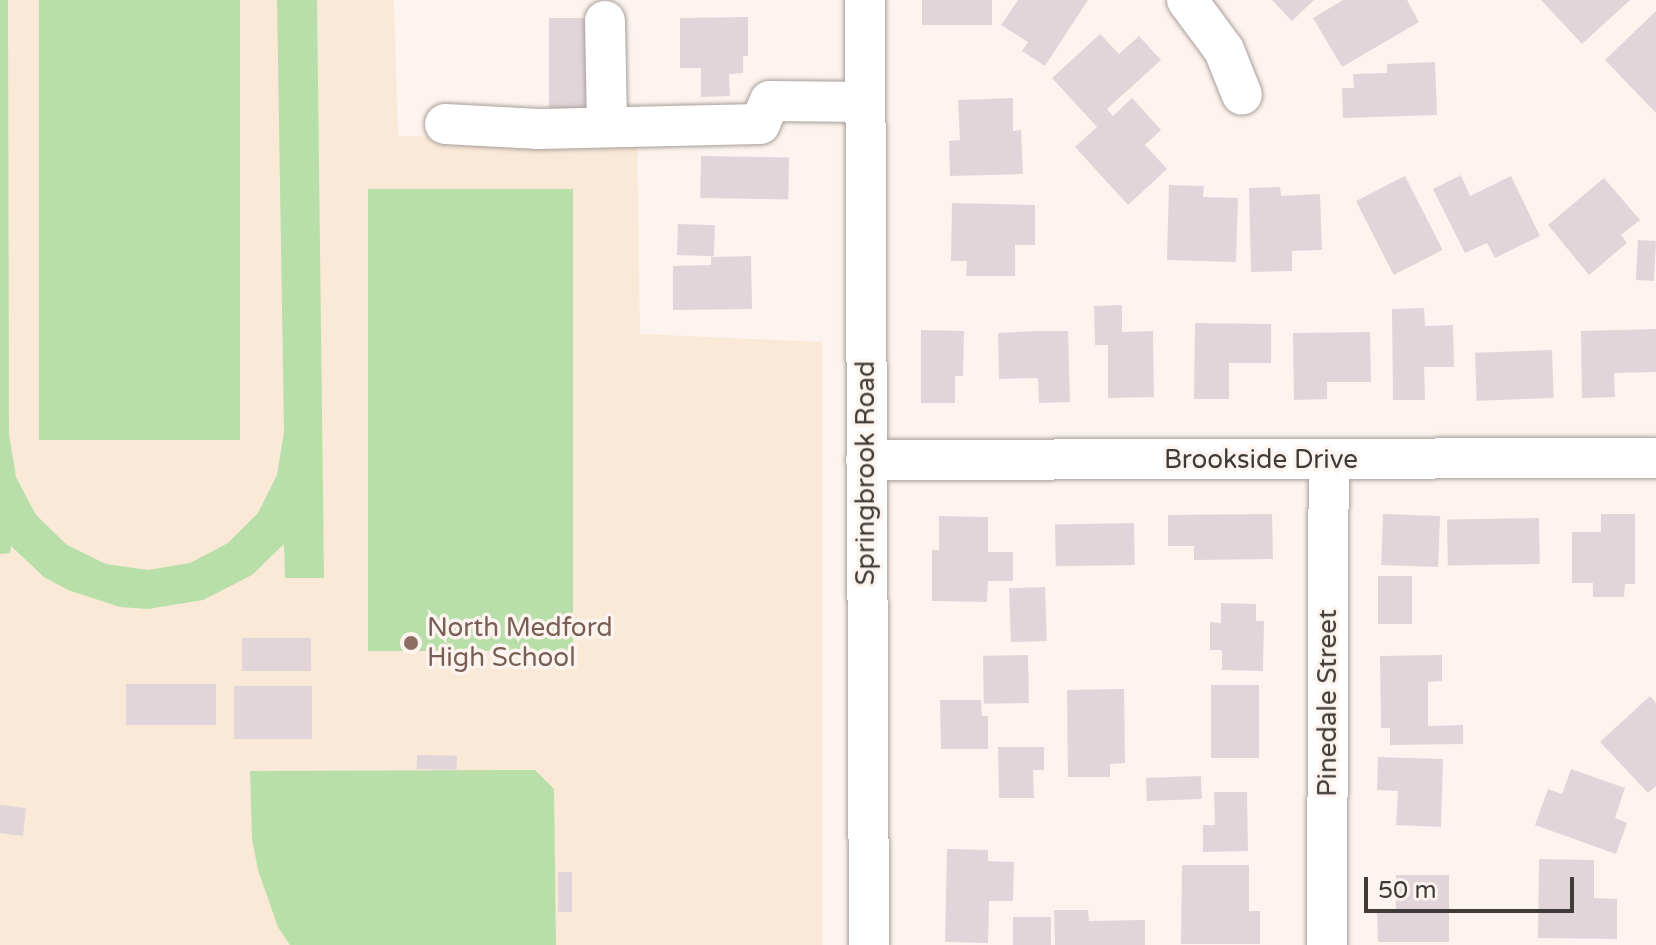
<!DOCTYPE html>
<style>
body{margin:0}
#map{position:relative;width:1656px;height:945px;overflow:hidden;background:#fdf4ef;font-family:"Varela Round",sans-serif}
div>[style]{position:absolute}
.education>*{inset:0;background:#fae9d7}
.green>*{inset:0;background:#b8dfa9;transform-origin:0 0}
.building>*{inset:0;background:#e1d5da;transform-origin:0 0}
.roads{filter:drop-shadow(0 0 2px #a99e99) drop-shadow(0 0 2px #a99e99)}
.minor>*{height:40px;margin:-20px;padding:0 20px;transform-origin:20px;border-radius:20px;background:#fff}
.dots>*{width:22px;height:22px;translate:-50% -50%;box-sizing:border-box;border:4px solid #fdf4ef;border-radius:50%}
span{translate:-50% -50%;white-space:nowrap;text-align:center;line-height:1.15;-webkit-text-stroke:7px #fdf4ef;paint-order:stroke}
.street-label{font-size:26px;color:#403b39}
.education-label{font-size:26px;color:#785e54}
.left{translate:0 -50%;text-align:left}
.scale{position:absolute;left:1364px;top:877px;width:210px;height:36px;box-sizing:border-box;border:4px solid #403b39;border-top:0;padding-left:10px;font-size:24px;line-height:28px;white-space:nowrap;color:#403b39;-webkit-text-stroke:6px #fdf4ef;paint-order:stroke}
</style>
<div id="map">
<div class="education">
<div style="clip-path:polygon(0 0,394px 0,398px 136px,637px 138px,640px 334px,822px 342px,822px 945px,0 945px)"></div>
</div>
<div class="green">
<div style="clip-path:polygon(0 0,8px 0,9px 435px,16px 477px,36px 515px,67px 545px,106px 564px,148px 570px,190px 563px,228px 543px,258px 513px,277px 475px,284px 432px,277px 0,317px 0,324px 578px,285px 578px,284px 544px,252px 575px,203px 600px,148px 609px,120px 607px,68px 590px,44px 577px,11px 546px,10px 553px,0 554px)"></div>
<div style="left:39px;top:0;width:201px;height:440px"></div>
<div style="left:573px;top:189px;width:462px;height:205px;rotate:90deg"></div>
<div style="clip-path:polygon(535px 770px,554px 789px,556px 945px,290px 945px,278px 927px,258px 870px,252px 839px,250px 771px)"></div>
</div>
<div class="building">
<div style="left:922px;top:0;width:70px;height:25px"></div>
<div style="clip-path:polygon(1018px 0,1088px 0,1045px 66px,1022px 51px,1028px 42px,1001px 25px)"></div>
<div style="clip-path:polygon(1272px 0,1314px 0,1292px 21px)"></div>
<div style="clip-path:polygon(1343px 0,1407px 0,1419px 22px,1342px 67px,1313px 18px)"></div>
<div style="clip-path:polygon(1541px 0,1630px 0,1582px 44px)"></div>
<div style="clip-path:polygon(1656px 11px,1656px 113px,1605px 60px)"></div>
<div style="clip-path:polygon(748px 17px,748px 56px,743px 56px,743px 73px,729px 74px,730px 96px,701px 97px,701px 68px,680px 68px,680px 18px)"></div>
<div style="left:549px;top:18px;width:37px;height:106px"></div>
<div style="clip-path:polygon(1100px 34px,1119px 54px,1139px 36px,1161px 60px,1107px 109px,1113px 116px,1132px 98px,1161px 130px,1145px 145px,1167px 169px,1128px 205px,1075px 147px,1097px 127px,1052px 78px)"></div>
<div style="clip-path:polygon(1435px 62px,1437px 115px,1343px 118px,1342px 88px,1354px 88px,1353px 74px,1387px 73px,1387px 64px)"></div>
<div style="clip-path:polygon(1013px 98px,1013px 131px,1021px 130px,1023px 174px,950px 176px,949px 141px,960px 140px,958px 100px)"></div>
<div style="left:701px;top:156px;width:88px;height:42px;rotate:1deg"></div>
<div style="clip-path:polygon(1461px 175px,1470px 196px,1511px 176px,1540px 236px,1495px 258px,1487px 243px,1465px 253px,1433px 189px)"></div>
<div style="left:1405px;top:176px;width:83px;height:55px;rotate:63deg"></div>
<div style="clip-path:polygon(1604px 178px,1640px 220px,1621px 235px,1627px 243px,1589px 275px,1548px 225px)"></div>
<div style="clip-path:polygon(1169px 185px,1204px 186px,1203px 197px,1238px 198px,1236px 262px,1167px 260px)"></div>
<div style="clip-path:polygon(1280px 187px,1281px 196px,1320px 194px,1322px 250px,1292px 251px,1292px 271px,1251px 272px,1249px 188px)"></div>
<div style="clip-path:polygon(952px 203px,1035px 205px,1035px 245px,1015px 245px,1015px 276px,966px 276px,967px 261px,951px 261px)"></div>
<div style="left:678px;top:224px;width:37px;height:31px;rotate:2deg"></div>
<div style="left:1638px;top:240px;width:18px;height:40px;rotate:3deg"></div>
<div style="clip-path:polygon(751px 256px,752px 309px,673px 310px,673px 266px,711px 265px,711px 257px)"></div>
<div style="clip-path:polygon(1122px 305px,1122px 332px,1153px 331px,1154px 397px,1108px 398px,1108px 345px,1095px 345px,1094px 306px)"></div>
<div style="clip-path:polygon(1424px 308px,1425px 326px,1453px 325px,1454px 367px,1424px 367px,1425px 400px,1393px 400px,1392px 309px)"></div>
<div style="clip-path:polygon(1195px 323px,1271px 324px,1271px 363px,1229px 363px,1229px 399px,1194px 399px)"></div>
<div style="clip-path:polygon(1656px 329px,1656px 372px,1614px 373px,1615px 397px,1582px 398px,1581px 331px)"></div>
<div style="clip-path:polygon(921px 330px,964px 331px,963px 376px,955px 376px,955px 403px,921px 403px)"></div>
<div style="clip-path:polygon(1039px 331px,1068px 331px,1070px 402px,1039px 403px,1038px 378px,999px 379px,998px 333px)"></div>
<div style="clip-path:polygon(1370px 332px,1371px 382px,1327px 382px,1327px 399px,1294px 400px,1293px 333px)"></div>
<div style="left:1552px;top:350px;width:48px;height:77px;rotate:88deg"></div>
<div style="clip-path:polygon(1272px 514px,1273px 559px,1194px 560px,1194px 546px,1168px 546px,1168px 515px)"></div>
<div style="left:1383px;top:514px;width:57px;height:51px;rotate:2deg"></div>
<div style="clip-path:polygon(1601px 514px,1635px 514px,1635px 584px,1625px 584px,1624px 597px,1593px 597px,1593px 583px,1572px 583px,1572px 532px,1601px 532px)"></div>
<div style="clip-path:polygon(939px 516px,988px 517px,988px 552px,1013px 552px,1013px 581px,988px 581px,987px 602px,932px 601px,932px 550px,939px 550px)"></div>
<div style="left:1539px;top:518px;width:46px;height:92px;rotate:89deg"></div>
<div style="left:1134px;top:523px;width:42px;height:79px;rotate:89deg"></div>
<div style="left:1378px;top:576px;width:34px;height:48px"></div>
<div style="left:1045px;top:587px;width:54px;height:36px;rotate:88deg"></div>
<div style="clip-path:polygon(1221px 603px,1256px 604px,1256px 621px,1264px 621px,1263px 671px,1222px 670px,1222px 650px,1210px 650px,1210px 622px,1221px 623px)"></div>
<div style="left:242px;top:638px;width:69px;height:33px"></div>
<div style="left:1028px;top:655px;width:48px;height:45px;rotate:89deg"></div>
<div style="clip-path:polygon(1442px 655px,1442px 681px,1428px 682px,1428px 726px,1463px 725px,1463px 744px,1390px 745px,1390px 728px,1381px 728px,1380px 656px)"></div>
<div style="left:216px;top:684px;width:41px;height:90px;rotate:90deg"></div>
<div style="left:1211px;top:685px;width:48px;height:73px"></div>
<div style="left:234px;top:686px;width:78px;height:53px"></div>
<div style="clip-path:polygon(1124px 689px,1125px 763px,1110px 764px,1110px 777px,1068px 777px,1067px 690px)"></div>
<div style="clip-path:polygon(1650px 696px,1656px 703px,1656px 786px,1648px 793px,1600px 742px)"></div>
<div style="clip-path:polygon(940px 700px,981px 700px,982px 716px,988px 716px,988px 749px,941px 749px)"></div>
<div style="clip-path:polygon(998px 747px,1044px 747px,1044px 770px,1033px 770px,1034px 798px,999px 798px)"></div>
<div style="left:417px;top:755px;width:40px;height:14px;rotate:1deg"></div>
<div style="clip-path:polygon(1378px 757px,1443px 759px,1441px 827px,1396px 825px,1398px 791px,1377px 790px)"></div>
<div style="clip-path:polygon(1571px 769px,1625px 788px,1615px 818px,1627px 823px,1616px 854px,1535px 825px,1548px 789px,1562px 794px)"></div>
<div style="left:1201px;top:776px;width:23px;height:55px;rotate:88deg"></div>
<div style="clip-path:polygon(1214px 792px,1247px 792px,1248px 851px,1203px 852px,1203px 825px,1215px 825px)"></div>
<div style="clip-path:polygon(0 805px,26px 808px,23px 836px,0 833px)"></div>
<div style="clip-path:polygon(947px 849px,988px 850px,988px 861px,1014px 862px,1013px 901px,989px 901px,988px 943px,945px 942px)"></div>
<div style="clip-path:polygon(1539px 859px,1594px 860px,1594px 898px,1617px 899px,1617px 939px,1538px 938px)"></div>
<div style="clip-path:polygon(1182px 865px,1249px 865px,1249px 911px,1260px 911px,1260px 944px,1181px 944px)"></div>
<div style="left:558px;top:872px;width:14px;height:40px"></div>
<div style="clip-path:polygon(1396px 875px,1449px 875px,1449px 942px,1378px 942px,1377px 912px,1396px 912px)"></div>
<div style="clip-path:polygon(1054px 910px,1088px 910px,1089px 921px,1145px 920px,1145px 945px,1055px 945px)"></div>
<div style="left:1051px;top:917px;width:28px;height:38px;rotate:90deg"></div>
</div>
<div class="roads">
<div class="minor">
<div style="left:865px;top:0;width:945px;rotate:89.76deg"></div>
<div style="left:1187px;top:0;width:62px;rotate:53.5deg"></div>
<div style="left:1224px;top:50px;width:48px;rotate:68.2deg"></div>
<div style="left:605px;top:21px;width:106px;rotate:88.9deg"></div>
<div style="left:445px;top:124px;width:94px;rotate:3deg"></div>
<div style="left:539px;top:129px;width:221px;rotate:-1.3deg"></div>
<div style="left:760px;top:124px;width:25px;rotate:-67deg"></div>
<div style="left:770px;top:101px;width:95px;rotate:0.6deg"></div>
<div style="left:866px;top:460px;width:790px;rotate:-0.15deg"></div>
<div style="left:1327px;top:945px;width:485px;rotate:-89.8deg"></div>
</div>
</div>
<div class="dots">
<div style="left:411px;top:643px;background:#8d6e63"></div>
</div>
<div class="street-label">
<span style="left:1261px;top:460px">Brookside Drive</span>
<span style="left:866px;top:473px;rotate:-90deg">Springbrook Road</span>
<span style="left:1328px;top:703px;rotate:-90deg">Pinedale Street</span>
</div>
<div class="education-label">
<span class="left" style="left:427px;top:643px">North Medford<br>High School</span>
</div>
<div class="scale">50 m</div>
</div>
